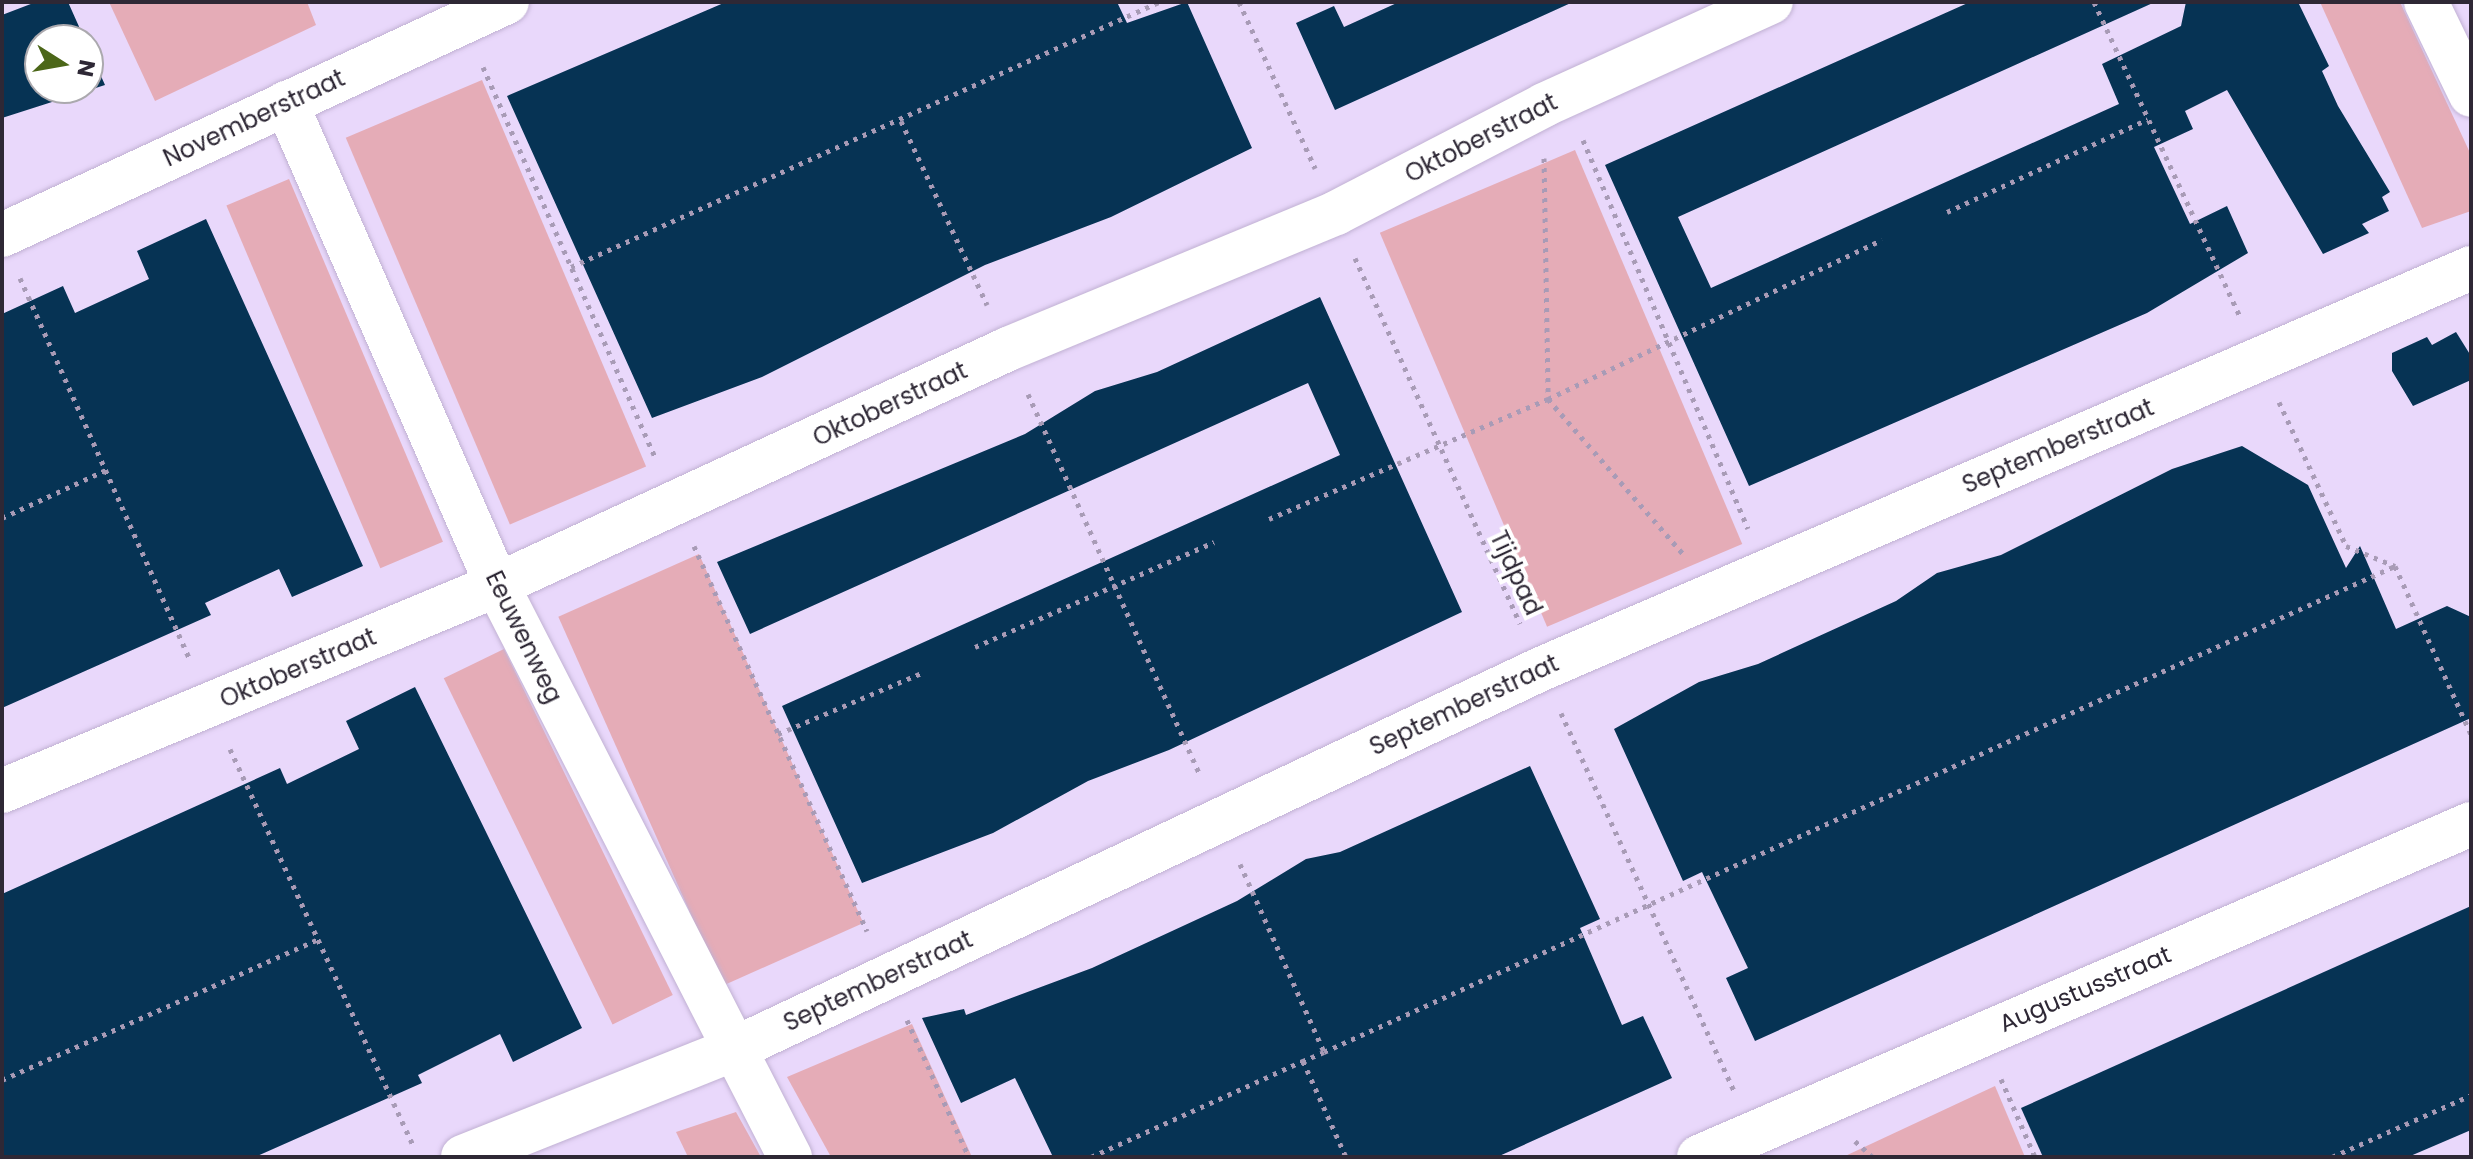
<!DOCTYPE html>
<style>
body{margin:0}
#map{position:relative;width:2473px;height:1159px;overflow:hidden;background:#e9d8fb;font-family:Poppins,sans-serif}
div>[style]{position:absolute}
.green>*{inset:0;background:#e5acb7;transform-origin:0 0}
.building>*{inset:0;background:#063354}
.path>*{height:5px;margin-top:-2.5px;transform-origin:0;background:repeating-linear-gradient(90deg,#a89bb6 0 4px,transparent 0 10px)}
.roads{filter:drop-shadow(0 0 2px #c1b1d3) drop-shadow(0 0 2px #c1b1d3)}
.minor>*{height:44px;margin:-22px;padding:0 22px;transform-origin:22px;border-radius:22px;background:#fff}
span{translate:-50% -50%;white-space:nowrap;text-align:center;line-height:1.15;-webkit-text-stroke:8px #fff;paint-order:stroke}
.street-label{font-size:24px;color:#2e2835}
.frame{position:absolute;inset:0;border:4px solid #2e2835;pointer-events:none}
.north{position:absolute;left:24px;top:24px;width:80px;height:80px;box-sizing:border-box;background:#fff;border:2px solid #aba9ae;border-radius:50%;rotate:101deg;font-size:22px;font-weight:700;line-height:32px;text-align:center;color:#2e2835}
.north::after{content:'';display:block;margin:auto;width:28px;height:36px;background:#4c6719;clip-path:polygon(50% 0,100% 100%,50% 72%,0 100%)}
</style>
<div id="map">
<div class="green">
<div style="clip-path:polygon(109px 2px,307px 2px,316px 25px,155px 101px)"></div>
<div style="clip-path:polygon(2320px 2px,2400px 2px,2471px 155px,2471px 211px,2422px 228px)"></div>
<div style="left:482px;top:80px;width:420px;height:148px;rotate:67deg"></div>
<div style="left:1575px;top:150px;width:428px;height:212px;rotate:67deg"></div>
<div style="left:289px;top:179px;width:394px;height:68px;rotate:67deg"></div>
<div style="left:699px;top:554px;width:404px;height:154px;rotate:66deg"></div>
<div style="left:504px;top:649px;width:385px;height:67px;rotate:64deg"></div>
<div style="clip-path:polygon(912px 1024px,972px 1157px,831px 1157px,787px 1077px)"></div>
<div style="clip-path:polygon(1995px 1086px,2025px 1157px,1843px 1157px)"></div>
<div style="clip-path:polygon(736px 1112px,761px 1157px,688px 1157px,676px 1132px)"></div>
</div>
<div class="building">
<div style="clip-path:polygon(36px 2px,68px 2px,85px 40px,40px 40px,40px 88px,88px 88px,88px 47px,105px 85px,2px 118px,2px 15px)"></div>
<div style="clip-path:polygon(726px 2px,1117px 2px,1127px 23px,1187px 2px,1252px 148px,1111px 217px,985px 265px,762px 377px,652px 418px,507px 96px)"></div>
<div style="clip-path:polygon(1399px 2px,1573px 2px,1335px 110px,1296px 23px,1334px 6px,1344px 27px)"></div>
<div style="clip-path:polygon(1970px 2px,2155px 2px,1678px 217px,1711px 288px,2119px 104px,2102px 64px,2181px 26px,2186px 2px,2298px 2px,2329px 66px,2322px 71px,2338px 106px,2390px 192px,2382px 197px,2389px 211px,2362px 224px,2369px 233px,2323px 254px,2227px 90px,2185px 111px,2193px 129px,2154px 147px,2190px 224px,2227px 206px,2248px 253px,2147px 313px,1749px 486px,1605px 165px)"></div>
<div style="clip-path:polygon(206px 219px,363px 566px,292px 597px,279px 569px,205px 603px,211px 615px,2px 708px,2px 314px,63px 286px,75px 313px,149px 279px,137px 251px)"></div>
<div style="clip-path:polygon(1320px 297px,1462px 612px,1169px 750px,1088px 781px,993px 833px,862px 883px,782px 706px,1340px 455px,1308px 383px,750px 634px,717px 562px,1025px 434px,1095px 391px,1157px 372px)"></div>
<div style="clip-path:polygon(2456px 332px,2471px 356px,2471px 380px,2413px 406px,2392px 371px,2392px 353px,2427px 337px,2432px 345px)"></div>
<div style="clip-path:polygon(2242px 446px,2308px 485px,2346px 568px,2360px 546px,2396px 629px,2447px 606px,2471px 617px,2471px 718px,1755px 1041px,1726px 978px,1748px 968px,1702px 872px,1683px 881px,1614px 729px,1699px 682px,1758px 664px,1896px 601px,1937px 573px,2001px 555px,2172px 469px)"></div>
<div style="clip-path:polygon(415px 687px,582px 1028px,513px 1062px,500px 1034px,418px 1075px,422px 1083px,255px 1157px,2px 1157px,2px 894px,280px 768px,287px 784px,359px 749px,346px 721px)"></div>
<div style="clip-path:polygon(1530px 766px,1600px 919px,1580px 928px,1622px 1025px,1643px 1016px,1672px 1078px,1497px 1157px,1053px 1157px,1015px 1078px,961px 1103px,922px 1018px,964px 1009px,966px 1015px,1092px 968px,1237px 901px,1306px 859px,1340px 852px)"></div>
<div style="clip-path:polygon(2471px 906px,2471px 1130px,2408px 1157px,2043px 1157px,2021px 1108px)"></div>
</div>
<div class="path">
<div style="left:1239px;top:2px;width:183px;rotate:65.4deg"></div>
<div style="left:2094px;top:2px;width:347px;rotate:65.1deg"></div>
<div style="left:483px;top:67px;width:429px;rotate:66.2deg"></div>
<div style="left:901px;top:121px;width:203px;rotate:64.9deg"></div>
<div style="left:1583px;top:140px;width:422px;rotate:67deg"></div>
<div style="left:1544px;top:158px;width:241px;rotate:89deg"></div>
<div style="left:1548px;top:399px;width:370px;rotate:-25.5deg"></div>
<div style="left:1947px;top:212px;width:221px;rotate:-24.8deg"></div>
<div style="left:1355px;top:258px;width:401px;rotate:65.7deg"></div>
<div style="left:571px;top:267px;width:645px;rotate:-24.26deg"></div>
<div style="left:20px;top:278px;width:418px;rotate:66deg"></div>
<div style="left:1028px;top:394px;width:418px;rotate:65.7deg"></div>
<div style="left:2279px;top:402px;width:159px;rotate:65deg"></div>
<div style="left:2346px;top:546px;width:53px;rotate:22.2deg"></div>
<div style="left:2395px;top:566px;width:184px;rotate:65.7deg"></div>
<div style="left:2px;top:518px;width:115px;rotate:-24.8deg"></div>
<div style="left:1269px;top:519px;width:304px;rotate:-23.3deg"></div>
<div style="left:1548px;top:399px;width:207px;rotate:48.9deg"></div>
<div style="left:694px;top:546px;width:422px;rotate:65.8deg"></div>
<div style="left:975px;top:647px;width:261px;rotate:-23.7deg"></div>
<div style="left:1561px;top:713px;width:415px;rotate:65.4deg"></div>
<div style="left:778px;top:734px;width:156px;rotate:-23deg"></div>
<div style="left:230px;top:749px;width:438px;rotate:65.2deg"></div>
<div style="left:1240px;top:864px;width:206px;rotate:65.9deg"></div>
<div style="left:1324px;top:1052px;width:23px;rotate:157deg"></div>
<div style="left:1303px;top:1061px;width:105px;rotate:65.9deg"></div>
<div style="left:907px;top:1020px;width:150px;rotate:65.7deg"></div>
<div style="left:1324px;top:1052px;width:1176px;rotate:-24.41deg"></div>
<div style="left:2001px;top:1079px;width:85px;rotate:66.4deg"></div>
<div style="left:2px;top:1080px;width:346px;rotate:-24deg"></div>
<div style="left:1855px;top:1141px;width:24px;rotate:42deg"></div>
<div style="left:1091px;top:1157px;width:233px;rotate:-24.4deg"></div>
<div style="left:2332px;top:1157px;width:152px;rotate:-24deg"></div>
</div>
<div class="roads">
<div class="minor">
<div style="left:2426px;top:2px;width:103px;rotate:64.2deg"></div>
<div style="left:286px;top:103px;width:526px;rotate:66.36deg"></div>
<div style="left:497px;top:585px;width:643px;rotate:62.88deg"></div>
<div style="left:2px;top:235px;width:556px;rotate:-24.77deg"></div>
<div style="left:2px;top:791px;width:536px;rotate:-22.6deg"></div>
<div style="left:497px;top:585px;width:563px;rotate:-24.79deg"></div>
<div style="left:1008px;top:349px;width:355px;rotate:-22.5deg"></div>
<div style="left:1336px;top:213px;width:234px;rotate:-27.4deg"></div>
<div style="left:1544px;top:105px;width:249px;rotate:-24.4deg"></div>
<div style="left:463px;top:1157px;width:287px;rotate:-21.7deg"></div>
<div style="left:730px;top:1051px;width:896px;rotate:-25.22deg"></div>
<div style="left:1541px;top:669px;width:1013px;rotate:-23.32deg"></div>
<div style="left:1699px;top:1157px;width:841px;rotate:-23.33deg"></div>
</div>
</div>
<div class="street-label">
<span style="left:254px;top:118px;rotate:-25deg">Novemberstraat</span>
<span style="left:1481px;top:138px;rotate:-27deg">Oktoberstraat</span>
<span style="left:890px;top:404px;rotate:-25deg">Oktoberstraat</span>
<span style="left:2058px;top:446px;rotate:-23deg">Septemberstraat</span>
<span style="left:1516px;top:573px;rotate:65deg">Tijdpad</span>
<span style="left:524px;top:637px;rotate:64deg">Eeuwenweg</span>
<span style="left:298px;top:668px;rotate:-23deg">Oktoberstraat</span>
<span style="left:1464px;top:705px;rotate:-25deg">Septemberstraat</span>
<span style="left:878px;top:981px;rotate:-25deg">Septemberstraat</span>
<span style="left:2085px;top:989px;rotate:-23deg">Augustusstraat</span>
</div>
<div class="frame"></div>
<div class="north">N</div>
</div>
